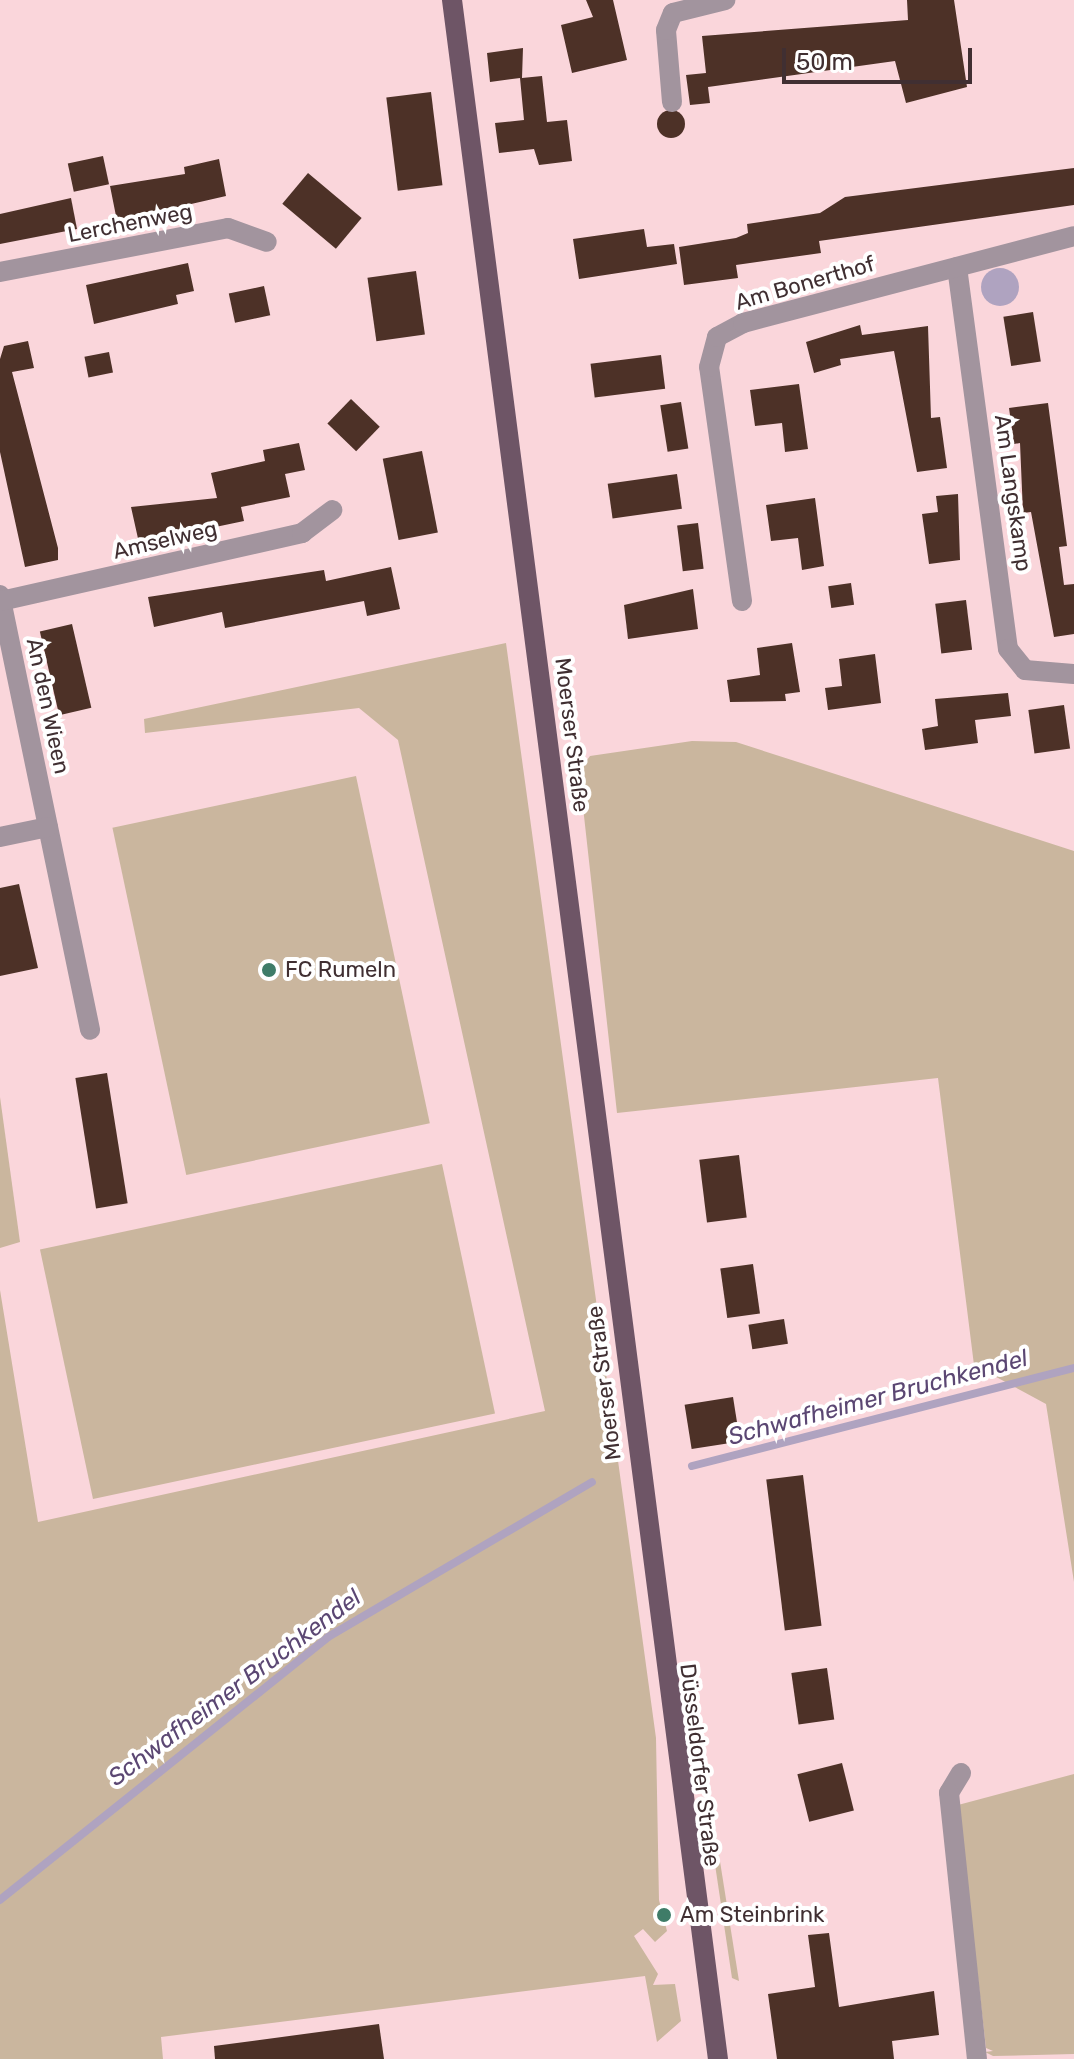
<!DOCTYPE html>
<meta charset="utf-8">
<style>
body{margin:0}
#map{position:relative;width:1074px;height:2059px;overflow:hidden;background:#fad6db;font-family:Rubik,sans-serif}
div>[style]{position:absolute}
.green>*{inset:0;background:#cab69e;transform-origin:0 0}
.water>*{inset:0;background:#afa3c0}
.round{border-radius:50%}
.stream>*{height:8px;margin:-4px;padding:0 4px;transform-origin:4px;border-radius:4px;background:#afa3c0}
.building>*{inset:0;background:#4d3127;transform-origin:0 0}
.minor>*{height:20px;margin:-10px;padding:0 10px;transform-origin:10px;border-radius:10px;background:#a2949e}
.major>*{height:20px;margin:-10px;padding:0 10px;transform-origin:10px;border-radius:10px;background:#6e5566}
.dots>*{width:22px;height:22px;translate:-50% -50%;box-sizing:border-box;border:4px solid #fff;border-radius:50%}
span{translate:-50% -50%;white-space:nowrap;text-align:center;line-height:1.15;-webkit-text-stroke:8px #fff;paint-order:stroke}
.street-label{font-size:22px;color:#402f32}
.poi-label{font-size:22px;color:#402f32}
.left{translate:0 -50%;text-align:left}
.water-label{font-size:24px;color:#5b4773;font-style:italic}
.scale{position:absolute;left:782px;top:48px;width:190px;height:36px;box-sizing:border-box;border:4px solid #402f32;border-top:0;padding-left:10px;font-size:24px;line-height:28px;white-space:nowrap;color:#402f32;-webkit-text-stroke:6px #fff;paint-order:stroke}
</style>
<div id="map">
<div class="green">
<div style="clip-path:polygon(506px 643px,656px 1738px,659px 1900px,667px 1931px,655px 1942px,643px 1929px,634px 1936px,658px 1974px,653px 1985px,675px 1984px,681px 2021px,657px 2042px,645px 1976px,161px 2037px,163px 2059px,0 2059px,0 1290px,38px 1522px,545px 1411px,398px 740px,359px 708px,145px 733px,144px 719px)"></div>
<div style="clip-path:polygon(692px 741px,736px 742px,1074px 851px,1074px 1582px,1046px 1404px,974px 1365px,938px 1078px,617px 1113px,579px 771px,590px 756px)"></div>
<div style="left:356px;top:776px;width:355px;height:249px;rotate:78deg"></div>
<div style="clip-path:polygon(0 1097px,20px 1242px,0 1248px)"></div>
<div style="left:442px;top:1164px;width:255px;height:411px;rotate:78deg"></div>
<div style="clip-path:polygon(688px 1684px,695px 1704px,739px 1981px,732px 1978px)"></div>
<div style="clip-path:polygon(1074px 1774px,1074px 2054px,993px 2056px,985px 2052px,993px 2051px,986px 2048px,958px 1805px)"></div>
</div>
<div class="water">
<div class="round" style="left:981px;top:268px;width:38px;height:38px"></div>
</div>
<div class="stream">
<div style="left:692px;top:1466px;width:394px;rotate:-14.4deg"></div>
<div style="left:0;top:1900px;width:420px;rotate:-38.7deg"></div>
<div style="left:328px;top:1637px;width:306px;rotate:-30.4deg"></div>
</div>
<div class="building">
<div style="clip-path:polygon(586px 0,613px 0,627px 60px,572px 73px,561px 25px,593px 17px)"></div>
<div style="clip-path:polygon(907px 0,954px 0,967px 87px,906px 103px,895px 61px,708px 87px,710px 103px,690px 105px,686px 75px,706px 73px,702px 36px,908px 20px)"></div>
<div style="clip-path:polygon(523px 48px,522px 78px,542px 76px,547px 122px,567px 120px,572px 161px,539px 165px,534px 149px,499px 153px,495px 123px,524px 120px,520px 78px,490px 82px,487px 53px)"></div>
<div style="left:431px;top:92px;width:94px;height:45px;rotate:83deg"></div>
<div class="round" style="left:657px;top:110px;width:28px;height:28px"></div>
<div style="left:103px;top:156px;width:29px;height:36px;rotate:78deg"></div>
<div style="clip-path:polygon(219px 159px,226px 196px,117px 221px,110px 186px,185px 174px,184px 167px)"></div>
<div style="clip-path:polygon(1074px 168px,1074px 205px,819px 241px,821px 253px,736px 265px,738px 278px,684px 285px,679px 247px,736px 238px,748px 233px,747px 224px,820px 213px,845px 197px)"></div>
<div style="left:308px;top:173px;width:70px;height:40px;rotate:40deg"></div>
<div style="clip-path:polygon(71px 198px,77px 229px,0 244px,0 214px)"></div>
<div style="clip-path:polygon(644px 229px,647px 247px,674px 244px,677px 264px,579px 279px,573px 239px)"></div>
<div style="clip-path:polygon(188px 263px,194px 291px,176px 295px,178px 304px,94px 324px,86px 285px)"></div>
<div style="left:416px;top:271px;width:64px;height:49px;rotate:82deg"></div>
<div style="left:264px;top:286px;width:30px;height:36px;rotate:78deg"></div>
<div style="left:1033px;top:312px;width:50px;height:30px;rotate:81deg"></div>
<div style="clip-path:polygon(860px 325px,862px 335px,928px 326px,931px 418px,940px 417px,947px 468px,917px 472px,894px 351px,840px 359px,841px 365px,814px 373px,806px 342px)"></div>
<div style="clip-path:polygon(28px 341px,34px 368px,12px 372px,58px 548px,58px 560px,25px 567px,0 452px,0 359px,4px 346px)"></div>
<div style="left:109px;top:352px;width:21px;height:25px;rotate:79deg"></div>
<div style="left:661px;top:355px;width:34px;height:71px;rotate:83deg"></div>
<div style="clip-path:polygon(799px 384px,808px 449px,785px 452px,782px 423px,755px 426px,750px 390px)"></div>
<div style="left:351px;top:399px;width:40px;height:34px;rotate:44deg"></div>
<div style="left:681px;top:402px;width:47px;height:21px;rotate:81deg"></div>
<div style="clip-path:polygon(1048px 403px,1067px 546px,1059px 547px,1064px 585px,1074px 584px,1074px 634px,1054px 637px,1031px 512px,1023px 513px,1020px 443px,1014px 444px,1009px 408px)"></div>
<div style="clip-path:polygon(299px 443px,305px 470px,285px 474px,290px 497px,241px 507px,244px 521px,139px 543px,131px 507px,217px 498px,211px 473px,265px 461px,263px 450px)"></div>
<div style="left:422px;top:451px;width:83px;height:40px;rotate:79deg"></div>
<div style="left:677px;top:474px;width:35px;height:70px;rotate:82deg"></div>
<div style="clip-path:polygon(958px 494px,960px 560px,929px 564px,922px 514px,938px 512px,936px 496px)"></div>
<div style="clip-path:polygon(815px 498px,824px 566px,802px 570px,798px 538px,771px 541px,766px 505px)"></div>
<div style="left:698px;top:523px;width:46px;height:21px;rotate:83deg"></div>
<div style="clip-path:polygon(391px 567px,400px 609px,367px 616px,364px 601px,225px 628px,222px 612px,154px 627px,148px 597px,324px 570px,326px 581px)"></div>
<div style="left:851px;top:583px;width:22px;height:23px;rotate:82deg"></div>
<div style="clip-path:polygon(693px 589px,698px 629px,628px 639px,624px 605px)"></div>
<div style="left:966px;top:600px;width:50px;height:31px;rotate:83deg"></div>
<div style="left:72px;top:624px;width:86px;height:33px;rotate:77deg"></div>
<div style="clip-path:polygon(792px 643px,800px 692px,785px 694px,786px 701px,730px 702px,727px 680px,760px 675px,757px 648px)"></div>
<div style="clip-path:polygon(875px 654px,881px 703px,828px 710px,825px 688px,842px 686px,839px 659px)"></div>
<div style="clip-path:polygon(1008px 693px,1011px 716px,975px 720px,978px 743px,925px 750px,922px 729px,938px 726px,935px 699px)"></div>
<div style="left:1064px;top:705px;width:44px;height:36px;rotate:82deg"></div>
<div style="clip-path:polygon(19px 884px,38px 968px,0 976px,0 888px)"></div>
<div style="left:107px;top:1073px;width:132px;height:32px;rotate:81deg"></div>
<div style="left:739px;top:1155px;width:63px;height:40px;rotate:83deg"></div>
<div style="left:753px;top:1264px;width:50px;height:33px;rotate:82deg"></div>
<div style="left:784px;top:1319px;width:25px;height:36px;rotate:81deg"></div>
<div style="left:733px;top:1397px;width:45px;height:49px;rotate:81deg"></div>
<div style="left:803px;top:1475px;width:152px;height:37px;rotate:83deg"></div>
<div style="left:827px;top:1668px;width:52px;height:36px;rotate:82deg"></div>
<div style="left:842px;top:1763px;width:49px;height:46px;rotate:76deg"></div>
<div style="clip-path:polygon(829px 1933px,839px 2007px,934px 1991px,939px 2035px,892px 2041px,894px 2059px,777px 2059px,768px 1994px,815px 1987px,808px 1935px)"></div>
<div style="clip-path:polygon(379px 2024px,384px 2059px,215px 2059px,214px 2046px)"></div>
</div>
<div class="minor">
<div style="left:672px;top:102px;width:72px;rotate:-94.8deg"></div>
<div style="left:666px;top:30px;width:18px;rotate:-68deg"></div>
<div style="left:673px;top:13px;width:54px;rotate:-14deg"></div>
<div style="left:957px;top:267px;width:385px;rotate:82.4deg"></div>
<div style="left:1008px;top:649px;width:27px;rotate:51deg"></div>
<div style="left:1025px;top:670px;width:49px;rotate:4.7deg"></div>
<div style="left:0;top:272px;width:232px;rotate:-10.9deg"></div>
<div style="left:228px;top:228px;width:41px;rotate:19.7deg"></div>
<div style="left:0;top:595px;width:444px;rotate:78.3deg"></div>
<div style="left:1px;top:601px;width:309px;rotate:-12.7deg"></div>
<div style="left:302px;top:533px;width:38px;rotate:-37deg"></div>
<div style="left:742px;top:601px;width:236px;rotate:-98deg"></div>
<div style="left:709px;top:367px;width:31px;rotate:-75deg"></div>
<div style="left:717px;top:337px;width:30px;rotate:-28deg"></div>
<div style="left:743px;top:323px;width:342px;rotate:-14.7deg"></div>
<div style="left:0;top:837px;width:49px;rotate:-11.8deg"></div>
<div style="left:961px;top:1773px;width:23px;rotate:121deg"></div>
<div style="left:949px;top:1793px;width:267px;rotate:84deg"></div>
</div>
<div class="major">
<div style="left:452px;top:0;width:2076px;rotate:82.64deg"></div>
</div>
<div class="dots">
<div style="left:269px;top:970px;background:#3f7c68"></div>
<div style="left:664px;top:1915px;background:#3f7c68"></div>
</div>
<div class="street-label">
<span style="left:130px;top:223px;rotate:-11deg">Lerchenweg</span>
<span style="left:805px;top:283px;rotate:-16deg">Am Bonerthof</span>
<span style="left:1013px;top:493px;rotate:82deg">Am Langskamp</span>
<span style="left:165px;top:540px;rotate:-13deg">Amselweg</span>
<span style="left:48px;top:706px;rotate:78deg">An den Wieen</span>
<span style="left:572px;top:735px;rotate:83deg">Moerser Straße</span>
<span style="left:604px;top:1383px;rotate:-97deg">Moerser Straße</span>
<span style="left:700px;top:1765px;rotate:83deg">Düsseldorfer Straße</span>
</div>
<div class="poi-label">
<span class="left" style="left:285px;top:970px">FC Rumeln</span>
<span class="left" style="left:680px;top:1915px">Am Steinbrink</span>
</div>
<div class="water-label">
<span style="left:878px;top:1398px;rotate:-15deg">Schwafheimer Bruchkendel</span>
<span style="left:235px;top:1688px;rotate:-37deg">Schwafheimer Bruchkendel</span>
</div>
<div class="scale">50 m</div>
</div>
